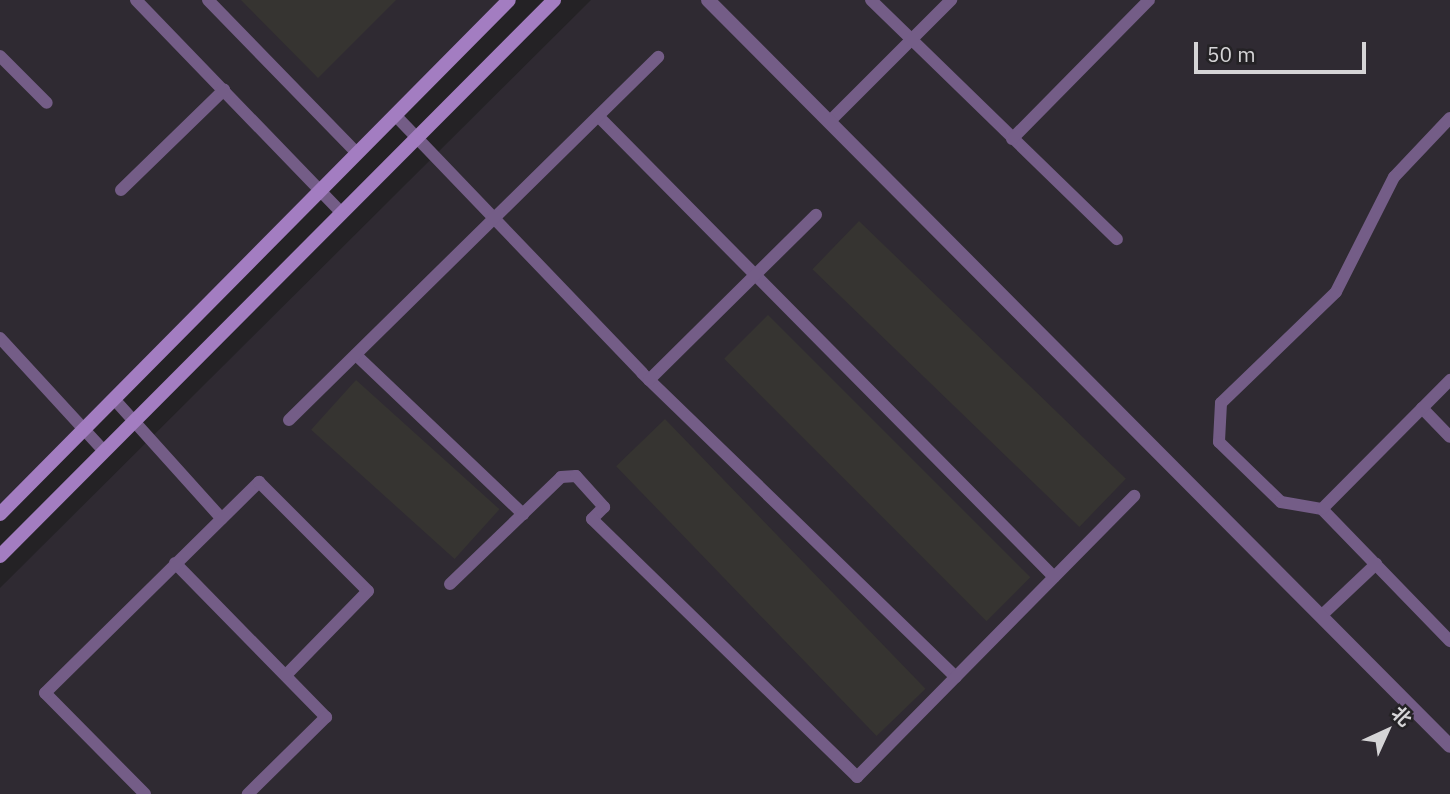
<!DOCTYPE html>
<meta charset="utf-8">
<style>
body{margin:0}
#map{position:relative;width:1450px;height:794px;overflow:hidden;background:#242225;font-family:"IBM Plex Sans","Noto Sans SC",sans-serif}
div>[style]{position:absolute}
.built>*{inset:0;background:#2f2a32}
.building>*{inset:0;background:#363431;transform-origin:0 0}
.lane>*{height:12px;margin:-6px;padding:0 6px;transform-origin:6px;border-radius:6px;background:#745d87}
.street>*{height:14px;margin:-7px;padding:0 7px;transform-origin:7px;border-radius:7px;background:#745d87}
.secondary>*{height:14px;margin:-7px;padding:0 7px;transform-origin:7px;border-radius:7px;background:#a37dc1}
span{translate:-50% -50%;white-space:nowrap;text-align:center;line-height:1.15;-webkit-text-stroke:6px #242225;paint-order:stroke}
.north{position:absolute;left:1352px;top:696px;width:70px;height:70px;-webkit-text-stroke:5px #242225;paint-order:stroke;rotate:45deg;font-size:19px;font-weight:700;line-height:28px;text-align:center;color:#d5d4d6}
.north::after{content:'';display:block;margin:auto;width:24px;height:32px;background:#d5d4d6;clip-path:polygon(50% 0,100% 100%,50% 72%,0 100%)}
.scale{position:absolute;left:1194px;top:42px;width:172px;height:32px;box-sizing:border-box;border:4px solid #d5d4d6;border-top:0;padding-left:9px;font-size:21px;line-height:24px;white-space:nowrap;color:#d5d4d6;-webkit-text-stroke:5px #242225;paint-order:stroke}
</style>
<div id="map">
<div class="built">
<div style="clip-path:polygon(0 0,503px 0,0 504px)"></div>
<div style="clip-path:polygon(591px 0,1450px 0,1450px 794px,0 794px,0 588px)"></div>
</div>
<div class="building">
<div style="clip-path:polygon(241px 0,396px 0,318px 78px)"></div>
<div style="left:859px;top:221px;width:371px;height:67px;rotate:44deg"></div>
<div style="left:768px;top:315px;width:371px;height:62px;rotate:45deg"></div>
<div style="left:356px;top:380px;width:193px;height:67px;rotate:42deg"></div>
<div style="left:665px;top:419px;width:375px;height:68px;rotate:46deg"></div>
</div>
<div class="lane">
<div style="left:136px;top:0;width:296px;rotate:46deg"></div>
<div style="left:208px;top:0;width:214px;rotate:45.8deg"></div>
<div style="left:871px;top:0;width:343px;rotate:44.2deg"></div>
<div style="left:0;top:56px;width:66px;rotate:45deg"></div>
<div style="left:395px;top:115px;width:357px;rotate:46.2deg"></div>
<div style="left:642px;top:373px;width:437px;rotate:44.1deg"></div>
<div style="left:599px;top:117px;width:647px;rotate:45.31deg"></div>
<div style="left:1450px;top:118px;width:81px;rotate:133.5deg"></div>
<div style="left:1394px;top:177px;width:129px;rotate:116.8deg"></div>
<div style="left:1336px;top:292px;width:160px;rotate:136deg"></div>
<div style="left:1221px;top:403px;width:39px;rotate:93deg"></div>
<div style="left:1219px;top:442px;width:86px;rotate:44.1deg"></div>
<div style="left:1281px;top:502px;width:42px;rotate:9.7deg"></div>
<div style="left:1322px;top:509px;width:184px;rotate:45.9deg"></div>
<div style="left:829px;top:122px;width:173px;rotate:-45deg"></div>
<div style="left:1012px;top:139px;width:195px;rotate:-45.4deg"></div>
<div style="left:121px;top:190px;width:144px;rotate:-44.2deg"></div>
<div style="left:0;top:338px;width:154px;rotate:47.4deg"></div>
<div style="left:356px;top:355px;width:231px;rotate:43.6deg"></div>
<div style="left:649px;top:380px;width:235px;rotate:-44.7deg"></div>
<div style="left:114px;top:399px;width:161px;rotate:48deg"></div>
<div style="left:1422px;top:408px;width:40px;rotate:46deg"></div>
<div style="left:289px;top:420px;width:518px;rotate:-44.53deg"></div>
<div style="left:1322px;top:509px;width:182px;rotate:-45.2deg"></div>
<div style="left:175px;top:563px;width:216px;rotate:45.6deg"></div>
<div style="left:326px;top:717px;width:110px;rotate:135.4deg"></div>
<div style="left:450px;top:584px;width:154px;rotate:-43.9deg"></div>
<div style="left:561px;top:477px;width:15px;rotate:-4deg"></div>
<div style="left:576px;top:476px;width:42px;rotate:47.9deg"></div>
<div style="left:604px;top:507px;width:17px;rotate:135deg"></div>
<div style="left:592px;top:519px;width:370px;rotate:44.2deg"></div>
<div style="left:857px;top:777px;width:395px;rotate:-45.4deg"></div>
<div style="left:1321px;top:616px;width:76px;rotate:-43.4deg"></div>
<div style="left:145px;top:794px;width:142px;rotate:-134.7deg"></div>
<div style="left:45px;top:693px;width:301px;rotate:-44.6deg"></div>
<div style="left:259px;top:482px;width:154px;rotate:45deg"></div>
<div style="left:368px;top:591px;width:117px;rotate:134.3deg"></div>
</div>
<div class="street">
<div style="left:708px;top:0;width:1052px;rotate:45.15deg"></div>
</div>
<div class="secondary">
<div style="left:0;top:514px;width:723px;rotate:-45.28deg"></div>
<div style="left:0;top:556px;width:785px;rotate:-45.1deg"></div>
</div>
<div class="north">北</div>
<div class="scale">50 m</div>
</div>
